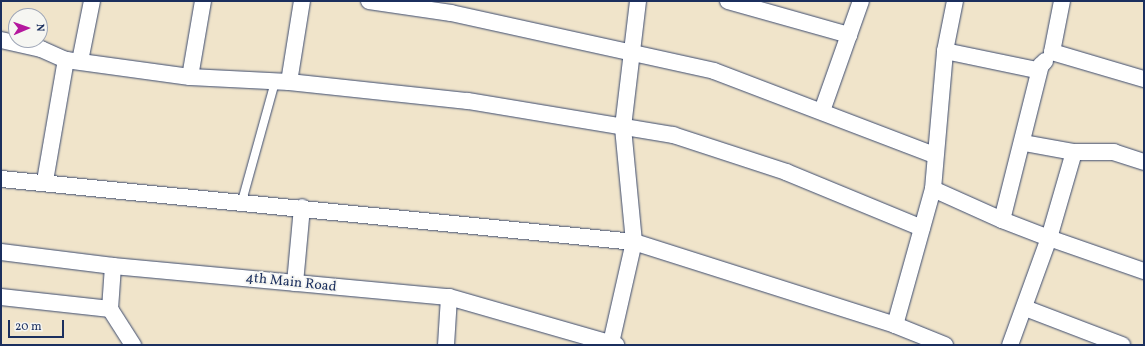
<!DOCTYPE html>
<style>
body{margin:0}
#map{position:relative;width:1145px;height:346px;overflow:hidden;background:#f0e4ca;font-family:Vollkorn,serif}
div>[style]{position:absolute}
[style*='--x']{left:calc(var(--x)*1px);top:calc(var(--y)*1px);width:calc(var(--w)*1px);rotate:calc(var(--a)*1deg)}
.roads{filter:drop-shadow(0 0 1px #3b4a6e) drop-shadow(0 0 1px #3b4a6e)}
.lane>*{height:8px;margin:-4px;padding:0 4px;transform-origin:4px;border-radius:4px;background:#fff}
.street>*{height:16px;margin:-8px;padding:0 8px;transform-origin:8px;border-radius:8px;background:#fff}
span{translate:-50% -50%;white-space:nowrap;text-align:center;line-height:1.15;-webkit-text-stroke:3.5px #f6f6f2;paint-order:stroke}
.street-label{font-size:14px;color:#1b2f5e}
.frame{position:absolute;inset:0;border:2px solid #1b2f5e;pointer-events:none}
.north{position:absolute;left:8px;top:8px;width:40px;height:40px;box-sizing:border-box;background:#f6f6f2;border:1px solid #9ea6b7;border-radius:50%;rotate:88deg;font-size:11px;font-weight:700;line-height:16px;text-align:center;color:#1b2f5e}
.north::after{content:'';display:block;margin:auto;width:14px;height:18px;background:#b5179e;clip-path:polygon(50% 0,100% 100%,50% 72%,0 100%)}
.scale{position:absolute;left:8px;top:320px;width:56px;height:18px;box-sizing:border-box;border:2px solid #1b2f5e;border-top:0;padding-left:5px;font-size:12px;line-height:14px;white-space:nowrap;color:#1b2f5e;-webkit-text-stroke:3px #f6f6f2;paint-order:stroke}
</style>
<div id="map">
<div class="roads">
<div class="lane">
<i style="--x:242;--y:201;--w:123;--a:-74.5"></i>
</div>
<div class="street">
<i style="--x:369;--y:1;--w:83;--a:8.3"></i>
<i style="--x:451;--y:13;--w:269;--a:12.4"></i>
<i style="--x:714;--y:71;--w:235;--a:20.9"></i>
<i style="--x:728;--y:1;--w:126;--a:15.7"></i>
<i style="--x:1062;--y:1;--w:52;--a:101.1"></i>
<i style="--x:1052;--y:52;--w:96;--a:16.4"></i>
<i style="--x:1;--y:40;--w:41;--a:12.7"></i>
<i style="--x:41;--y:49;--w:27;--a:24"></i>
<i style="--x:945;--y:51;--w:94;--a:11.7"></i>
<i style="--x:1037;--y:70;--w:12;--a:-48"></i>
<i style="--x:80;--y:61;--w:61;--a:-78.7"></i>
<i style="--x:190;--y:77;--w:77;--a:-80.3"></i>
<i style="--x:289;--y:82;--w:82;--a:-80.9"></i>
<i style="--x:822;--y:111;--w:117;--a:-70.5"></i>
<i style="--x:1024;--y:143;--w:51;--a:10.2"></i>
<i style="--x:1144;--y:162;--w:32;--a:-162"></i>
<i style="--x:1114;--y:152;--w:40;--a:180"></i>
<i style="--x:1074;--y:152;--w:90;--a:106.2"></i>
<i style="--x:1049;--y:238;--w:101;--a:19.2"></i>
<i style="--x:1;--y:179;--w:636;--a:5.68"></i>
<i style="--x:634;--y:242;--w:274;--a:17.6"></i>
<i style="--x:895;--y:325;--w:54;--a:21.8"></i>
<i style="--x:45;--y:181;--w:123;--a:-80.2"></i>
<i style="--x:66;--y:60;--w:125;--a:7.8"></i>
<i style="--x:190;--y:77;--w:99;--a:2.9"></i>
<i style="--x:289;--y:82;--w:180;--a:6.1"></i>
<i style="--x:468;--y:101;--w:208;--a:9.4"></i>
<i style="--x:673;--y:135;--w:119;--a:18.1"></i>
<i style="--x:786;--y:172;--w:147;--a:22.4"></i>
<i style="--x:933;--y:189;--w:76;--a:24.2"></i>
<i style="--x:1002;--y:220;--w:160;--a:-75.9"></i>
<i style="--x:1002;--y:220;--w:50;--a:21"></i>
<i style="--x:1049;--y:238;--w:114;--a:110"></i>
<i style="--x:1;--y:252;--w:113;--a:7.1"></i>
<i style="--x:295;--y:283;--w:76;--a:-84.7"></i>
<i style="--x:1;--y:297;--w:110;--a:6.3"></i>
<i style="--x:1025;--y:308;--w:104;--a:20.9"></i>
<i style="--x:110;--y:309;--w:43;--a:-86"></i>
<i style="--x:113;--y:266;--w:337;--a:5.3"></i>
<i style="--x:449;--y:297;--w:174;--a:16"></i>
<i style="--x:110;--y:309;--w:43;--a:57.4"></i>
<i style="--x:895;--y:325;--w:141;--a:-74.4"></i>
<i style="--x:933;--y:189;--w:139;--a:-85"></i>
<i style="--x:945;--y:51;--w:51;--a:-78.7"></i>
<i style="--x:611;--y:343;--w:104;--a:-77.2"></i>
<i style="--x:634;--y:242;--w:116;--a:-95.5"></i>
<i style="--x:623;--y:127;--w:127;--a:-83.2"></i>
<i style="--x:446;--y:345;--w:48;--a:-86.4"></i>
</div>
</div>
<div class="street-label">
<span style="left:291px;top:283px;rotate:6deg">4th Main Road</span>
</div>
<div class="frame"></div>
<div class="north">N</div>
<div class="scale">20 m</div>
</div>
